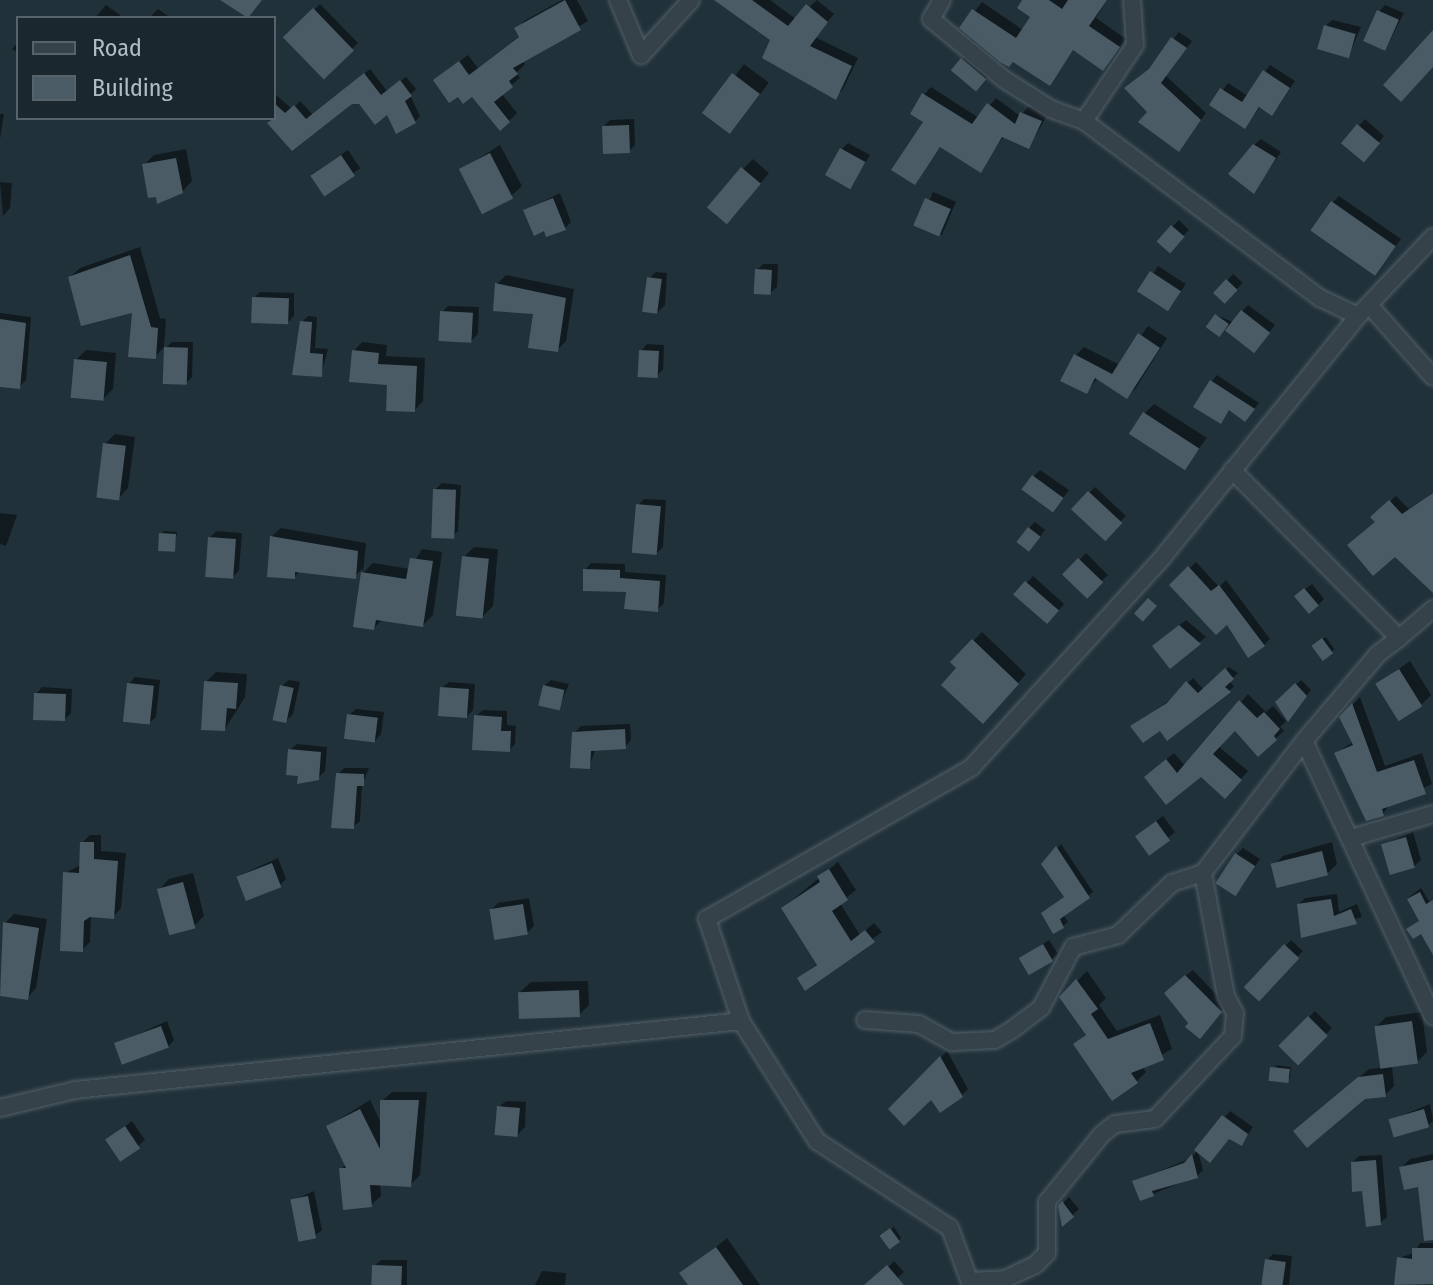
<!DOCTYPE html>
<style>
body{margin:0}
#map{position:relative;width:1433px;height:1285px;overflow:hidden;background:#21313a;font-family:"Fira Sans Condensed",sans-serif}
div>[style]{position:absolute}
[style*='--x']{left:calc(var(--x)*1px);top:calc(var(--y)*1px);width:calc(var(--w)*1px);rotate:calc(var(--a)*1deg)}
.shadow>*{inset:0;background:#0007;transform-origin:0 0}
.building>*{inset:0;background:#4a5b65;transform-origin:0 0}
.roads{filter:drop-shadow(0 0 2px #536068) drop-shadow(0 0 2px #536068)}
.minor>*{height:16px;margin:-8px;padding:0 8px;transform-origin:8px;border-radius:8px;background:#35424a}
span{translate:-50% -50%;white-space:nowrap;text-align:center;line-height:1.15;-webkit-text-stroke:7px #1b272f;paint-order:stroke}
.legend{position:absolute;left:16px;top:16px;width:260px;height:104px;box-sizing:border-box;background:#1b272f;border:2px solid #57636b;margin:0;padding:10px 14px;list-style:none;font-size:24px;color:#b0bdc6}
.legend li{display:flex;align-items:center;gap:16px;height:40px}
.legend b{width:40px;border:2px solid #57636b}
</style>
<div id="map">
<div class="shadow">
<i style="clip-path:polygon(562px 0,577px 0,588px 21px,522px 61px,525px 64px,516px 73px,520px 78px,501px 93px,517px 113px,509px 121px,444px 73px,468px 55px,478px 68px,520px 36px,516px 29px,524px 21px)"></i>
<i style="clip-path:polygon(726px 0,770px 0,796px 19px,817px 0,834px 14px,815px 37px,858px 58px,843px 89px,835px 97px)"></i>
<i style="clip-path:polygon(1025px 0,1107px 0,1096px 18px,1126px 39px,1103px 69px,1074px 49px,1049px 83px,962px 28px,982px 2px,1023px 30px,1033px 16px)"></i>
<i style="clip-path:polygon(320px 4px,358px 43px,323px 78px,314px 10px)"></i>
<i style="clip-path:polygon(106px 5px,124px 18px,95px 18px)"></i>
<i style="clip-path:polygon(1385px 5px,1404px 13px,1386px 48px,1379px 12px)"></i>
<i style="clip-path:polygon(158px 9px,171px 18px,149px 18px)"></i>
<i style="clip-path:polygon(1332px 20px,1361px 27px,1349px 55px,1326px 26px)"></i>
<i style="clip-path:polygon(1179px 32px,1192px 41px,1166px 76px,1206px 113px,1185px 143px,1150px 112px,1153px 67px)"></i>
<i style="clip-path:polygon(18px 42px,18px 53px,12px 49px)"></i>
<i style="clip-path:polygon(969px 53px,991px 72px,983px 82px,962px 59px)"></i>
<i style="left:744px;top:64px;width:31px;height:62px;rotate:37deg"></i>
<i style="clip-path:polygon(1270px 65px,1295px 81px,1278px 107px,1261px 106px,1245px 127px,1212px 105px,1228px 83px,1248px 96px)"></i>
<i style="clip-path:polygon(370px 69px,387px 91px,406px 77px,416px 89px,410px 95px,420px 116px,415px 122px,351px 102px,292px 148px,268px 118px,274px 118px,274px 93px,292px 109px,300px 101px,313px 115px)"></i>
<i style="clip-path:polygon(931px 87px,979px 118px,996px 98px,1020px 116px,1029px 106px,1048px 114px,1029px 147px,1004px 136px,980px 170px,941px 146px,914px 183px,926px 122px,924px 95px)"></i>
<i style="clip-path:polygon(0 114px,4px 114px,0 139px)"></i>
<i style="clip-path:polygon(634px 119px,635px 145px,629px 151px,604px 126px,610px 120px)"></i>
<i style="clip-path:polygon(1365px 119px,1384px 136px,1370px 153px,1343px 143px)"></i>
<i style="clip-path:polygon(1261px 139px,1281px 152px,1254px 191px,1254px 145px)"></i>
<i style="clip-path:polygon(848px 143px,870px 155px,850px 187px,842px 149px)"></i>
<i style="clip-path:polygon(500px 145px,522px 186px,511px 196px,462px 169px)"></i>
<i style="clip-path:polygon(186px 149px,192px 181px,182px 192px,144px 165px,154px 155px)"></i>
<i style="left:348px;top:150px;width:22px;height:44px;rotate:56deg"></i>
<i style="clip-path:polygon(753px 159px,769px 173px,737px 212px,743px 169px)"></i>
<i style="clip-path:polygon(0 182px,12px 183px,10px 208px,3px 216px)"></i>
<i style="left:933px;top:192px;width:25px;height:36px;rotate:23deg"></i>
<i style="clip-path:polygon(560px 193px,571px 222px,565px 228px,526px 210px)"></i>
<i style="clip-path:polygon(1339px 196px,1401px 239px,1380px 267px,1332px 203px)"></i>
<i style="left:1179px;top:220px;width:14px;height:29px;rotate:45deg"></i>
<i style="clip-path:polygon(140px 247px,160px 318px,166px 319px,164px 347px,155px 357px,134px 310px,70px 277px,80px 268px)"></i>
<i style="clip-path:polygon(763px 264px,778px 264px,777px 287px,770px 293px,757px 270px)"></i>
<i style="left:1158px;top:266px;width:33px;height:30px;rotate:33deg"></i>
<i style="clip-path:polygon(656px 272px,667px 273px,665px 305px,658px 312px,649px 278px)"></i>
<i style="left:1233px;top:274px;width:13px;height:25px;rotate:42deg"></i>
<i style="clip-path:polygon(506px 275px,574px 289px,566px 341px,557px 350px,536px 312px,497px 284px)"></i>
<i style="clip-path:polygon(260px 292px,294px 293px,294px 316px,287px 323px,254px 298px)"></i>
<i style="clip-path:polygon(1248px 305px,1275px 325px,1255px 350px,1216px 315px,1233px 322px)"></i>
<i style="clip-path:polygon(448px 306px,479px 307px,478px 334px,471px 341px,442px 312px)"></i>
<i style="clip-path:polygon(0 313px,31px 317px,26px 380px,19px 387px,0 385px)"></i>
<i style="clip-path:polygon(308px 316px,317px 317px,315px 348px,328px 349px,321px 375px,294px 373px,302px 322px)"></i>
<i style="clip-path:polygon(1148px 326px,1167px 338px,1136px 388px,1127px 397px,1098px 378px,1086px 392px,1075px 356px,1084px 347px,1120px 365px)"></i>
<i style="clip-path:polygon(172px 342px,193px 342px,192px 377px,186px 383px,166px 348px)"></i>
<i style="clip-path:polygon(362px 342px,387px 345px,386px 356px,425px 358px,423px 401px,415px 410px,354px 351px)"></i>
<i style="clip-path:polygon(647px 344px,664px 345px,663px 370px,656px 376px,641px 351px)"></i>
<i style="clip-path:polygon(86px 350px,116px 353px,113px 389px,103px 399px,76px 360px)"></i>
<i style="clip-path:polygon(1217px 375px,1259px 403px,1250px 414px,1231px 408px,1221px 421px,1212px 381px)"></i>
<i style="clip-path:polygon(1154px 404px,1207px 438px,1184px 468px,1144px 414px)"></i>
<i style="clip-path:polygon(115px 434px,135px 437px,128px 488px,118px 499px,105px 444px)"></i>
<i style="clip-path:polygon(1040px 470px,1069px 490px,1054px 510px,1033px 477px)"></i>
<i style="clip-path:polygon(442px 483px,461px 485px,458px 531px,452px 537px,435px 490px)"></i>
<i style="left:1095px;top:487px;width:42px;height:31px;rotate:43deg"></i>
<i style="clip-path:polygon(1433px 493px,1433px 573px,1395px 555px,1373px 517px,1396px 496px,1409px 509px)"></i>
<i style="clip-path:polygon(644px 499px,666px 500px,663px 547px,657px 553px,638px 505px)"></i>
<i style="clip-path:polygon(0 513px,17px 515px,6px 546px,0 544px)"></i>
<i style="clip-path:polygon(1035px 522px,1045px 530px,1035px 543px,1029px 528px)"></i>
<i style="clip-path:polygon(281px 528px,366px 543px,363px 573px,373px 563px,410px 569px,422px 549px,442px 552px,433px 615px,423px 625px,383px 619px,374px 628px,355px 626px,363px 568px,355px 576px,300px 571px,294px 577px,272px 536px)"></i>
<i style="clip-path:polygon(164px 531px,177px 532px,174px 550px,161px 534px)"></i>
<i style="clip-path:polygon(217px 531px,242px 533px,239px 570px,233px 577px,210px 537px)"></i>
<i style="clip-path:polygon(474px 547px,498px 549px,493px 606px,483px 616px,464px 557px)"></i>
<i style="left:1086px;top:553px;width:31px;height:31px;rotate:45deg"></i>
<i style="clip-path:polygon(1196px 562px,1219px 587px,1226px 580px,1270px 639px,1264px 645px,1172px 585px)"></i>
<i style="clip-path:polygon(591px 563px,625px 564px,625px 572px,666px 575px,664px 603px,657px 610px,585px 570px)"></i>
<i style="left:1033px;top:576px;width:42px;height:25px;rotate:42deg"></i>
<i style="clip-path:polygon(1312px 584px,1324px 599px,1318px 605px,1303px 591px)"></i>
<i style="clip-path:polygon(1186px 620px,1206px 637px,1170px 666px,1161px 640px)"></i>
<i style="clip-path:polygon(982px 632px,1026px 674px,992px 713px,953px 662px)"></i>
<i style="clip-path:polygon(1326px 637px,1334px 649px,1332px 652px,1316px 643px)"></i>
<i style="clip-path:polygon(1410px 661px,1431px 695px,1421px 705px,1378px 684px)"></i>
<i style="clip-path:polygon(1229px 667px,1238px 673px,1229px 681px,1234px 686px,1229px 691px,1161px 729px,1133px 726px,1173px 698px,1193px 678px,1204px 690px)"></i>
<i style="clip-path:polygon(216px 672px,247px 674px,245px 697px,225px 729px,206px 682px)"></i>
<i style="clip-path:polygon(135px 677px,160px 680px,156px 717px,149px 723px,129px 684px)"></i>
<i style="clip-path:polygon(289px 680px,300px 682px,293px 714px,287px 720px,282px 686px)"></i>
<i style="clip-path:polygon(551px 680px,569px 684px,559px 708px,544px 686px)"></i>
<i style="clip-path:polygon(1301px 680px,1311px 690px,1292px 714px,1278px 702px)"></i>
<i style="clip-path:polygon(449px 682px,475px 684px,473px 710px,467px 716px,442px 688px)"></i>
<i style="clip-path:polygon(42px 687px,72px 689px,71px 713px,64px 720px,36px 694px)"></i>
<i style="clip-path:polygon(1248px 694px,1266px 712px,1273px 706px,1286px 721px,1280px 727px,1284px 731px,1258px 754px,1236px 728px,1218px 746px,1248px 771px,1233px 788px,1201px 775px,1166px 802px,1154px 769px,1174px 753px,1185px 766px)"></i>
<i style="clip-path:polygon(1360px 697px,1385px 766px,1422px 753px,1432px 784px,1390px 804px,1383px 814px,1336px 753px,1353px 742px,1341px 717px)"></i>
<i style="clip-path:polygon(356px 709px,384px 712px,381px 734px,375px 741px,349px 715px)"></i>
<i style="clip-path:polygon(483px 710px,507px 711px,507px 725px,516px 726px,515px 744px,509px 750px,476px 716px)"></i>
<i style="clip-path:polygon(630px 724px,631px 740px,625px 747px,596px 748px,589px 767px,574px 733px,581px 726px)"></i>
<i style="clip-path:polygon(297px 744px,327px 747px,325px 771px,318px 778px,300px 774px,290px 750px)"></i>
<i style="clip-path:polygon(344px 768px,369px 768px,362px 785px,360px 821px,353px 827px,338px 774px)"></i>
<i style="clip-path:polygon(1163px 816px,1175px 832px,1150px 853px,1144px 830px)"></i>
<i style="clip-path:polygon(1413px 832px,1421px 860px,1414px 866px,1383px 845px)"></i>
<i style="clip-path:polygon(90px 835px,101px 835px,101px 851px,126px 853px,121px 908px,113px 917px,91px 915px,90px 942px,82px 950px,65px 873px,81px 865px,82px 843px)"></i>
<i style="clip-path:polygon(1332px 842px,1337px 864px,1327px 874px,1273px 866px,1283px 856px)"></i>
<i style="clip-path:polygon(1061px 844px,1093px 892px,1063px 914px,1068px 922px,1054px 932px,1066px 896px,1044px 864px)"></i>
<i style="clip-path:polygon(1243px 848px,1260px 859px,1236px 893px,1237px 854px)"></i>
<i style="clip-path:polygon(278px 858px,286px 879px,280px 885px,238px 876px)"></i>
<i style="clip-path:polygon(838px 862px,856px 890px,840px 903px,860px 935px,874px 923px,882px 932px,805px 988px,799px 978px,818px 963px,783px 908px)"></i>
<i style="clip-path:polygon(193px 873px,204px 916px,194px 926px,159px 890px,169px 879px)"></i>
<i style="clip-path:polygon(1421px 888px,1433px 908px,1433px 953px,1422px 931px,1409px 929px,1420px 920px,1408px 898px)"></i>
<i style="clip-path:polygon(1337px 894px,1339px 912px,1357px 904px,1362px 917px,1303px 935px,1299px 904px,1305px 898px)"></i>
<i style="clip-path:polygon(529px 898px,534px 926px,527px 933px,491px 910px,498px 903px)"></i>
<i style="clip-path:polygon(14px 914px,47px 919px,36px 988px,27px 998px,0 996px,5px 923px)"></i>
<i style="clip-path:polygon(1049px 940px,1058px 954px,1051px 960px,1022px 959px)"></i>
<i style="left:1291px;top:940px;width:16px;height:65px;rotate:43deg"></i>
<i style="clip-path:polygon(1193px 970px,1226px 1005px,1206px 1030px,1172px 986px)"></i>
<i style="clip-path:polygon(1087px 971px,1106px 998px,1099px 1005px,1117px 1031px,1160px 1015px,1172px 1049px,1142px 1066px,1146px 1072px,1137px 1081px,1076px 1045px,1087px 1034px,1062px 997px)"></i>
<i style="clip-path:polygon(588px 981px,589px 1005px,579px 1015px,520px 992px,531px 982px)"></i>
<i style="left:1315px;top:1011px;width:24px;height:48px;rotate:45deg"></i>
<i style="clip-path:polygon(1422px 1012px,1427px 1052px,1417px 1062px,1392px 1066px,1394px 1086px,1385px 1095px,1364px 1098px,1305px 1123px,1369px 1069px,1381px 1068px,1376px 1027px,1386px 1017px)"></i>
<i style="clip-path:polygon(167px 1021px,174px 1040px,168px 1047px,116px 1044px)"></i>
<i style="clip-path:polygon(947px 1051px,968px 1089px,962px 1095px,932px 1097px,891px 1109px)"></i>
<i style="clip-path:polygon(1275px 1065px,1291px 1067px,1290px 1078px,1288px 1080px)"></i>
<i style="clip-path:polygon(392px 1092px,427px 1092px,420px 1175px,410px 1185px,380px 1183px,381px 1196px,371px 1205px,341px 1169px,347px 1164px,328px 1126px,370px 1100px,382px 1125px,382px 1101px)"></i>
<i style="clip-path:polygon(506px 1101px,526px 1102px,525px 1127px,518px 1134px,499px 1107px)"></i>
<i style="clip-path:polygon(1430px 1104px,1433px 1121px,1428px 1125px,1390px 1120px)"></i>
<i style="clip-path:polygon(1230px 1111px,1253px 1127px,1242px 1143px,1229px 1137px,1198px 1151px,1203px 1170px,1197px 1176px,1153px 1194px,1134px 1182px,1191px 1158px)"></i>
<i style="clip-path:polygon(132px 1121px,145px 1140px,138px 1146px,107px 1140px)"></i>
<i style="clip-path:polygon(1433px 1154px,1433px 1214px,1420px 1184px,1401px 1168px,1410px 1159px)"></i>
<i style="clip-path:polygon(1382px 1155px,1387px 1217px,1380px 1223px,1353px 1162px,1359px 1156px)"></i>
<i style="clip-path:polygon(314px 1191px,322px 1230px,315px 1236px,292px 1201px)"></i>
<i style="clip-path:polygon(1069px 1197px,1079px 1209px,1064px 1223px,1064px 1202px)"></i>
<i style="clip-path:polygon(894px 1227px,901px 1238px,899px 1241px,884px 1233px)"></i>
<i style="clip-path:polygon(727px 1238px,760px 1285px,690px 1285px,682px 1274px)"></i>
<i style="clip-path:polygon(1420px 1243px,1433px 1243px,1433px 1282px,1396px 1285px,1399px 1258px,1414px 1253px)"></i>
<i style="clip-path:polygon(1273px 1254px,1292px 1256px,1289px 1285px,1264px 1285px,1267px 1260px)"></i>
<i style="clip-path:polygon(381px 1260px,407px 1260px,407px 1285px,374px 1285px,374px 1266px)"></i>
<i style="clip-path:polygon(894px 1261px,904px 1272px,890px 1285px,871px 1285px)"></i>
<i style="clip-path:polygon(542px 1271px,566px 1273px,565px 1285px,535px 1285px)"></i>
</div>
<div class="building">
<i style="clip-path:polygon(220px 0,262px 0,248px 18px)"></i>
<i style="clip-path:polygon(565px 0,581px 30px,513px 68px,518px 74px,509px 81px,513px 87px,494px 102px,510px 122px,500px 131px,472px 97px,463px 104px,458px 97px,449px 103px,433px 80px,459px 61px,469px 75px,519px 37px,514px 28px)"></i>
<i style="clip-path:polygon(714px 0,752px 0,788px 26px,806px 4px,828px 22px,810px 46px,852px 66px,836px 100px,762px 58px,770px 40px)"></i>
<i style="clip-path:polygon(1022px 0,1049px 0,1062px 9px,1068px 0,1107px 0,1089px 26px,1120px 47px,1103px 71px,1073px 50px,1050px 86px,1013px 62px,1009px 67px,1000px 62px,959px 28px,972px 9px,1016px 38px,1030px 17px,1017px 8px)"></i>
<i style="left:313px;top:8px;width:59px;height:42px;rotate:46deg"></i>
<i style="left:1377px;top:10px;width:24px;height:34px;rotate:24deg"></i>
<i style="left:1324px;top:25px;width:33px;height:25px;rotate:16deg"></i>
<i style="clip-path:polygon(1433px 30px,1433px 67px,1401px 102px,1383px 85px)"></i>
<i style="clip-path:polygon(1171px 37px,1187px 48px,1161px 83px,1201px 120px,1179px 152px,1138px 122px,1147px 112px,1124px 88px,1149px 69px)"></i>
<i style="left:961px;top:58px;width:33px;height:16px;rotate:40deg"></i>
<i style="clip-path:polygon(1263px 70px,1290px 88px,1272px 116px,1259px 107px,1245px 129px,1209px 105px,1220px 88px,1242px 102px)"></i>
<i style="clip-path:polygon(364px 73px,381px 95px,400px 80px,412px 96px,405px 101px,416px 123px,396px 134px,387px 115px,375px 125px,359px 104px,352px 104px,292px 151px,267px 123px,274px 118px,274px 103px,285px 113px,294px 105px,306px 119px)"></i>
<i style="left:732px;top:73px;width:35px;height:50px;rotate:37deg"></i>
<i style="clip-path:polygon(922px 93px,972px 124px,987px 103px,1015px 124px,1020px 112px,1042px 121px,1029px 149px,1002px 137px,981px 173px,940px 147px,915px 185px,891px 170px,923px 122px,910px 114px)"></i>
<i style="left:1357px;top:124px;width:30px;height:25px;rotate:40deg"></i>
<i style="left:629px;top:125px;width:28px;height:27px;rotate:88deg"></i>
<i style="clip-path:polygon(1253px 144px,1276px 158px,1254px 194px,1228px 174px)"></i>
<i style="left:840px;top:148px;width:29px;height:31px;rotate:29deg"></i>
<i style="left:490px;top:153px;width:51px;height:35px;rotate:63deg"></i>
<i style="left:341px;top:155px;width:25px;height:37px;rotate:56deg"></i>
<i style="clip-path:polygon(176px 158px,183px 193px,157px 204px,156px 197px,148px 198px,142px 164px)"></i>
<i style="left:741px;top:167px;width:26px;height:53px;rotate:40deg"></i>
<i style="clip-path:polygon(553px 198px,566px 230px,546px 237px,544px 231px,534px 236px,523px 210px)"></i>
<i style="left:925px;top:198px;width:28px;height:30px;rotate:23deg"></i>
<i style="left:1331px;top:201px;width:79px;height:36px;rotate:35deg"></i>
<i style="left:1171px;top:225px;width:18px;height:22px;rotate:41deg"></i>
<i style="clip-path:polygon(130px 255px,151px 327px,158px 328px,156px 359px,128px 357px,132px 313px,81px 326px,68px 277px)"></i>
<i style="left:755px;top:269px;width:17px;height:25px;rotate:3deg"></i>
<i style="left:1150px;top:271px;width:37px;height:24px;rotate:33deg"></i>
<i style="left:647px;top:277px;width:15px;height:35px;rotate:8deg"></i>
<i style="left:1226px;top:279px;width:16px;height:19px;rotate:43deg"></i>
<i style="clip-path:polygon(495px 283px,566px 298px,558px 352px,528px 348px,533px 314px,493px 311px)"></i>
<i style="left:252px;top:297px;width:37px;height:26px;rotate:2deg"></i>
<i style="left:1241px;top:310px;width:37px;height:26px;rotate:38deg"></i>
<i style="left:440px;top:311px;width:33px;height:30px;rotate:3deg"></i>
<i style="left:1215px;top:314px;width:17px;height:16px;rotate:36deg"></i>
<i style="clip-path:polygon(0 319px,26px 323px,20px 389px,0 387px)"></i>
<i style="clip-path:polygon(300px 321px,312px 322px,310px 353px,323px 354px,322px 377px,292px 375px)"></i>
<i style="clip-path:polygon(1138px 333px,1160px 348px,1127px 399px,1095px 378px,1087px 394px,1060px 381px,1074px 354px,1112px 374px)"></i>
<i style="left:164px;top:347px;width:24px;height:37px;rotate:2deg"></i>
<i style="clip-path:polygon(352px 350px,379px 353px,378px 364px,417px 366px,415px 412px,386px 411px,387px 385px,349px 382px)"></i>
<i style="left:639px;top:350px;width:20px;height:27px;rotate:3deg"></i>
<i style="left:74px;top:359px;width:33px;height:39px;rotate:5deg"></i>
<i style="clip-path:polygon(1210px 380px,1255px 409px,1245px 422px,1229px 410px,1221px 424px,1193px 407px)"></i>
<i style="left:1143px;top:412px;width:67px;height:26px;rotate:33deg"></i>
<i style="left:103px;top:443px;width:23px;height:55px;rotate:7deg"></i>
<i style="left:1032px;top:475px;width:39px;height:18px;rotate:36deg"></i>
<i style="left:433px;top:489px;width:23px;height:49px;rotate:2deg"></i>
<i style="left:1088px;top:491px;width:47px;height:25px;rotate:43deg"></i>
<i style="clip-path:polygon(1433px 493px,1433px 593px,1395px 557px,1373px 576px,1347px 545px,1375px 522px,1370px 517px,1389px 500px,1402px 514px)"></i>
<i style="left:636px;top:504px;width:25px;height:49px;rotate:5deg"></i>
<i style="left:1028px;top:527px;width:16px;height:19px;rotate:38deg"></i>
<i style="left:159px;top:533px;width:17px;height:18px;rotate:3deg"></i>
<i style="clip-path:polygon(270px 536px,358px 551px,356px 579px,295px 572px,295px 579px,267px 577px)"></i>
<i style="left:208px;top:537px;width:28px;height:40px;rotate:4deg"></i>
<i style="left:462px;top:556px;width:27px;height:60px;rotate:6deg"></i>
<i style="clip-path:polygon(410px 558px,433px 561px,423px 627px,376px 620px,374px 630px,353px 627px,361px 572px,406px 579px)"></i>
<i style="left:1078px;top:558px;width:35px;height:23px;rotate:44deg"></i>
<i style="clip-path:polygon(1188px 566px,1211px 591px,1219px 585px,1265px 646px,1248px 658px,1227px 625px,1216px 635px,1169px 585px)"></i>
<i style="clip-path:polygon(583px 569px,620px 570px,620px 578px,660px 581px,658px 612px,624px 609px,626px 592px,583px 591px)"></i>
<i style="left:1025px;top:581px;width:45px;height:18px;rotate:41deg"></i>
<i style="left:1304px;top:588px;width:23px;height:13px;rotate:50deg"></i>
<i style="left:1148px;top:598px;width:12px;height:21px;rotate:42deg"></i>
<i style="clip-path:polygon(1179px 625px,1201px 644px,1170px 669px,1152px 646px)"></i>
<i style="left:1322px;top:638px;width:19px;height:13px;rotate:54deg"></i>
<i style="clip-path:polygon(972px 639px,1019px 684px,983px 724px,941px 685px,956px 668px,950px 662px)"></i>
<i style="clip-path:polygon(1225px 668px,1234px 679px,1225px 687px,1231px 692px,1167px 741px,1160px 731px,1143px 743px,1130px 726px,1167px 703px,1186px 681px,1198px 693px)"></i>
<i style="left:1399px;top:669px;width:44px;height:28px;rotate:58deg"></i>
<i style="clip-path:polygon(204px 681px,238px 683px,236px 709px,227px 708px,225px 731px,201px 730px)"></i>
<i style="left:127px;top:683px;width:27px;height:39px;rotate:6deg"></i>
<i style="clip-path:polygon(1295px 683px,1307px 696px,1288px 722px,1275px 702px)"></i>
<i style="left:280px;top:685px;width:14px;height:36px;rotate:12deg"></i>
<i style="left:543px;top:685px;width:22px;height:21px;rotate:13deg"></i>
<i style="left:440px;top:687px;width:29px;height:29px;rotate:4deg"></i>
<i style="left:34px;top:693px;width:32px;height:27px;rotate:2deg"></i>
<i style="clip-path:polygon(1239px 700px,1257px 718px,1264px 712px,1280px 729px,1274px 736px,1277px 740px,1258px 757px,1235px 731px,1213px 754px,1242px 780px,1225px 799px,1201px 777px,1166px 805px,1144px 777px,1166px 759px,1177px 773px)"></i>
<i style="clip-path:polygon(1352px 703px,1377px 772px,1414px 760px,1426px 794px,1382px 809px,1384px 816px,1366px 821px,1334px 753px,1353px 745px,1339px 717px)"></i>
<i style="left:347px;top:714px;width:31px;height:25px;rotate:7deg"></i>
<i style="clip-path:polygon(474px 715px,502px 717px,501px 731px,511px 731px,510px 752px,472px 750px)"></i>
<i style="clip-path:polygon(625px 729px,626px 749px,591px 751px,590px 769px,570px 768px,572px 732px)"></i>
<i style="clip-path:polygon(288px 749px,321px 752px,319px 780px,297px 784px,298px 776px,286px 775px)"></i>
<i style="clip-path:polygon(336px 773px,364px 774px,364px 786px,357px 786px,354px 829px,331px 828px)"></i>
<i style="left:1156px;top:821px;width:24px;height:26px;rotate:54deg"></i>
<i style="left:1406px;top:837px;width:32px;height:26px;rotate:74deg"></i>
<i style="clip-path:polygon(80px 842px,94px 842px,94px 859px,118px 861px,114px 919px,90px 917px,84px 921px,83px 952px,60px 951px,63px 872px,79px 873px)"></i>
<i style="clip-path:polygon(1056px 846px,1090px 898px,1060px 919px,1064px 928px,1053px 934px,1041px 913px,1064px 897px,1041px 864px)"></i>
<i style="left:1322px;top:851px;width:25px;height:53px;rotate:76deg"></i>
<i style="left:1235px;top:853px;width:24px;height:36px;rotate:33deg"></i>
<i style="left:272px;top:863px;width:26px;height:38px;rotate:69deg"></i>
<i style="clip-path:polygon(829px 869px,848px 900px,832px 911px,851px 941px,865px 930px,875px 942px,805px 991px,797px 978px,817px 965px,781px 908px,820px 882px,817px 876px)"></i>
<i style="left:183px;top:882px;width:48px;height:27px;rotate:75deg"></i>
<i style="clip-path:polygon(1420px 892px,1426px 904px,1433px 900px,1433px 955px,1421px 934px,1413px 939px,1406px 929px,1419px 921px,1407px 899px)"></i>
<i style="clip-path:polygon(1331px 899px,1334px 916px,1351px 909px,1357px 924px,1301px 938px,1297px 904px)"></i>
<i style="left:523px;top:904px;width:31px;height:34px;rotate:81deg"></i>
<i style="clip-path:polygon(3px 922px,39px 928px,28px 1000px,0 996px)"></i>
<i style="left:1043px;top:944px;width:20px;height:28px;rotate:60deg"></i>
<i style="left:1284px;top:944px;width:21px;height:59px;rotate:43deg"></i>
<i style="clip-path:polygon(1185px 975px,1222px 1012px,1200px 1039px,1185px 1027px,1188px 1023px,1164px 993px)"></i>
<i style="clip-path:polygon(1076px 979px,1098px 1009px,1091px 1014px,1108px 1039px,1150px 1023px,1164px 1060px,1131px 1073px,1138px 1083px,1112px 1101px,1073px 1044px,1086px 1035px,1059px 997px)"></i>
<i style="left:579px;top:990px;width:27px;height:61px;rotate:88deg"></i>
<i style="left:1308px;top:1016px;width:28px;height:42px;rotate:45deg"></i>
<i style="left:1412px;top:1021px;width:43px;height:38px;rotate:82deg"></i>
<i style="left:161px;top:1026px;width:23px;height:50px;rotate:70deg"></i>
<i style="clip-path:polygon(940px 1056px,963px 1097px,940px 1113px,931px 1100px,904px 1126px,888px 1109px)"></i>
<i style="left:1270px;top:1067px;width:20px;height:14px;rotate:6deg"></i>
<i style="clip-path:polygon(1383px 1074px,1386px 1097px,1365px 1099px,1307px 1148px,1293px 1131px,1358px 1077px)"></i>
<i style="clip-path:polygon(380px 1100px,419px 1100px,411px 1187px,370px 1185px,372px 1207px,343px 1210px,339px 1168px,346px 1168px,326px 1126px,360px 1109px,380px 1149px)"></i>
<i style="left:497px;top:1106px;width:23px;height:29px;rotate:5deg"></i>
<i style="left:1424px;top:1109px;width:19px;height:37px;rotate:74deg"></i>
<i style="clip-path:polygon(1222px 1115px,1248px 1134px,1242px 1146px,1229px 1139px,1210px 1163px,1194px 1150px)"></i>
<i style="left:125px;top:1126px;width:27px;height:24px;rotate:56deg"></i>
<i style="clip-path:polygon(1192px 1154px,1198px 1178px,1152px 1191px,1154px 1196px,1140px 1201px,1132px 1181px,1184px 1163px)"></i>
<i style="clip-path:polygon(1376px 1160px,1381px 1225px,1366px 1227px,1362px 1191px,1352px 1192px,1351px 1162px)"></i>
<i style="clip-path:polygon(1433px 1160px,1433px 1240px,1424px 1241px,1418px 1187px,1404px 1190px,1399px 1167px)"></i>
<i style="left:308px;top:1196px;width:43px;height:18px;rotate:79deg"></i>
<i style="clip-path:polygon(1062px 1201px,1074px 1217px,1062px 1227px,1058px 1206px)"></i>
<i style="left:890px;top:1228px;width:17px;height:13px;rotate:54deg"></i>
<i style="clip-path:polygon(716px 1247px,743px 1285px,688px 1285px,679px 1273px)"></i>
<i style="clip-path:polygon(1412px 1248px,1433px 1248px,1433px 1284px,1394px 1285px,1397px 1257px,1412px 1259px)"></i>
<i style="left:1265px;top:1259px;width:21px;height:26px;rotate:8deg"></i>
<i style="left:372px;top:1265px;width:30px;height:20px;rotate:2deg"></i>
<i style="clip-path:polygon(887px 1265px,904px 1285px,864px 1285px)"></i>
</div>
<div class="roads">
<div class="minor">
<i style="--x:618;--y:0;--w:60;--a:67.3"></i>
<i style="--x:641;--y:55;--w:74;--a:-47.7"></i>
<i style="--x:942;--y:0;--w:22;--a:120"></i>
<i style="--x:931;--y:19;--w:96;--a:39.5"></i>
<i style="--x:1005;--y:80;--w:54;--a:32.2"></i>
<i style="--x:1051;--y:109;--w:35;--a:20"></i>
<i style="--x:1084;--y:121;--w:295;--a:36.9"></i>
<i style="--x:1320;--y:298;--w:42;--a:25.3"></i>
<i style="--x:1084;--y:121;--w:92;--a:-56.1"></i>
<i style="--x:1135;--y:45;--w:45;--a:-93.8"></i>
<i style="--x:1369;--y:305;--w:96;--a:48.4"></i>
<i style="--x:1232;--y:470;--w:237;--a:45.2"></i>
<i style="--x:1399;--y:638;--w:26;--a:143"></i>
<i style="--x:1378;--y:654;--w:114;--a:130.4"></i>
<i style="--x:1304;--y:741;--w:304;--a:64.9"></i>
<i style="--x:1399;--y:638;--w:45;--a:-40.5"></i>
<i style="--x:1351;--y:838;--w:85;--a:-16.3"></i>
<i style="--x:865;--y:1020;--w:54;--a:4.2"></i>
<i style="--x:919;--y:1024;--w:38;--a:29"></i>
<i style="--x:952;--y:1042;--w:43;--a:-2.7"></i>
<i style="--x:995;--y:1040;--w:21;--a:-31"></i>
<i style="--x:1013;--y:1029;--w:35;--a:-37"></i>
<i style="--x:1041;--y:1008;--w:69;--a:-62.3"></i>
<i style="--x:1073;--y:947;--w:47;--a:-14.9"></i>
<i style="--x:1118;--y:935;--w:75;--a:-43.9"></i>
<i style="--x:1172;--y:883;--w:33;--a:-18"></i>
<i style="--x:1203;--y:873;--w:166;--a:-52.6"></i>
<i style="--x:741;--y:1021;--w:108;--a:-108.4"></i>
<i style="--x:707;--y:919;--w:304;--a:-29.8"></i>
<i style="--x:971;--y:768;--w:284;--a:-47.7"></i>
<i style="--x:1162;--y:558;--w:311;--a:-51"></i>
<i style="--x:1358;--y:316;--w:109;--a:-46.5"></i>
<i style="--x:0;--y:1108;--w:77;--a:-13.5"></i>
<i style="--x:75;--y:1090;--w:670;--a:-5.91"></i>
<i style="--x:741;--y:1021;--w:142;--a:57.7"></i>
<i style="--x:817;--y:1141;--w:159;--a:33.2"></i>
<i style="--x:950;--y:1228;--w:61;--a:69.8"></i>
<i style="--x:970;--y:1281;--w:35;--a:-3"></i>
<i style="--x:1005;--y:1279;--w:33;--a:-25"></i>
<i style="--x:1035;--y:1265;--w:17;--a:-45"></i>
<i style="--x:1047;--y:1253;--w:51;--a:-90"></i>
<i style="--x:1047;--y:1202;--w:87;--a:-51"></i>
<i style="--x:1102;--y:1134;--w:16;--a:-38"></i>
<i style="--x:1115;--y:1124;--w:40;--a:-7.1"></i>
<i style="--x:1155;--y:1119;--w:114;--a:-46.8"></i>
<i style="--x:1233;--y:1036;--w:23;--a:-85"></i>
<i style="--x:1235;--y:1013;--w:19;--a:-118"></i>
<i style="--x:1226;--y:996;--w:125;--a:-100.6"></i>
</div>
</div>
<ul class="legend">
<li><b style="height:10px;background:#35424a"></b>Road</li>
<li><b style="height:22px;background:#4a5b65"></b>Building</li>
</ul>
</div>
